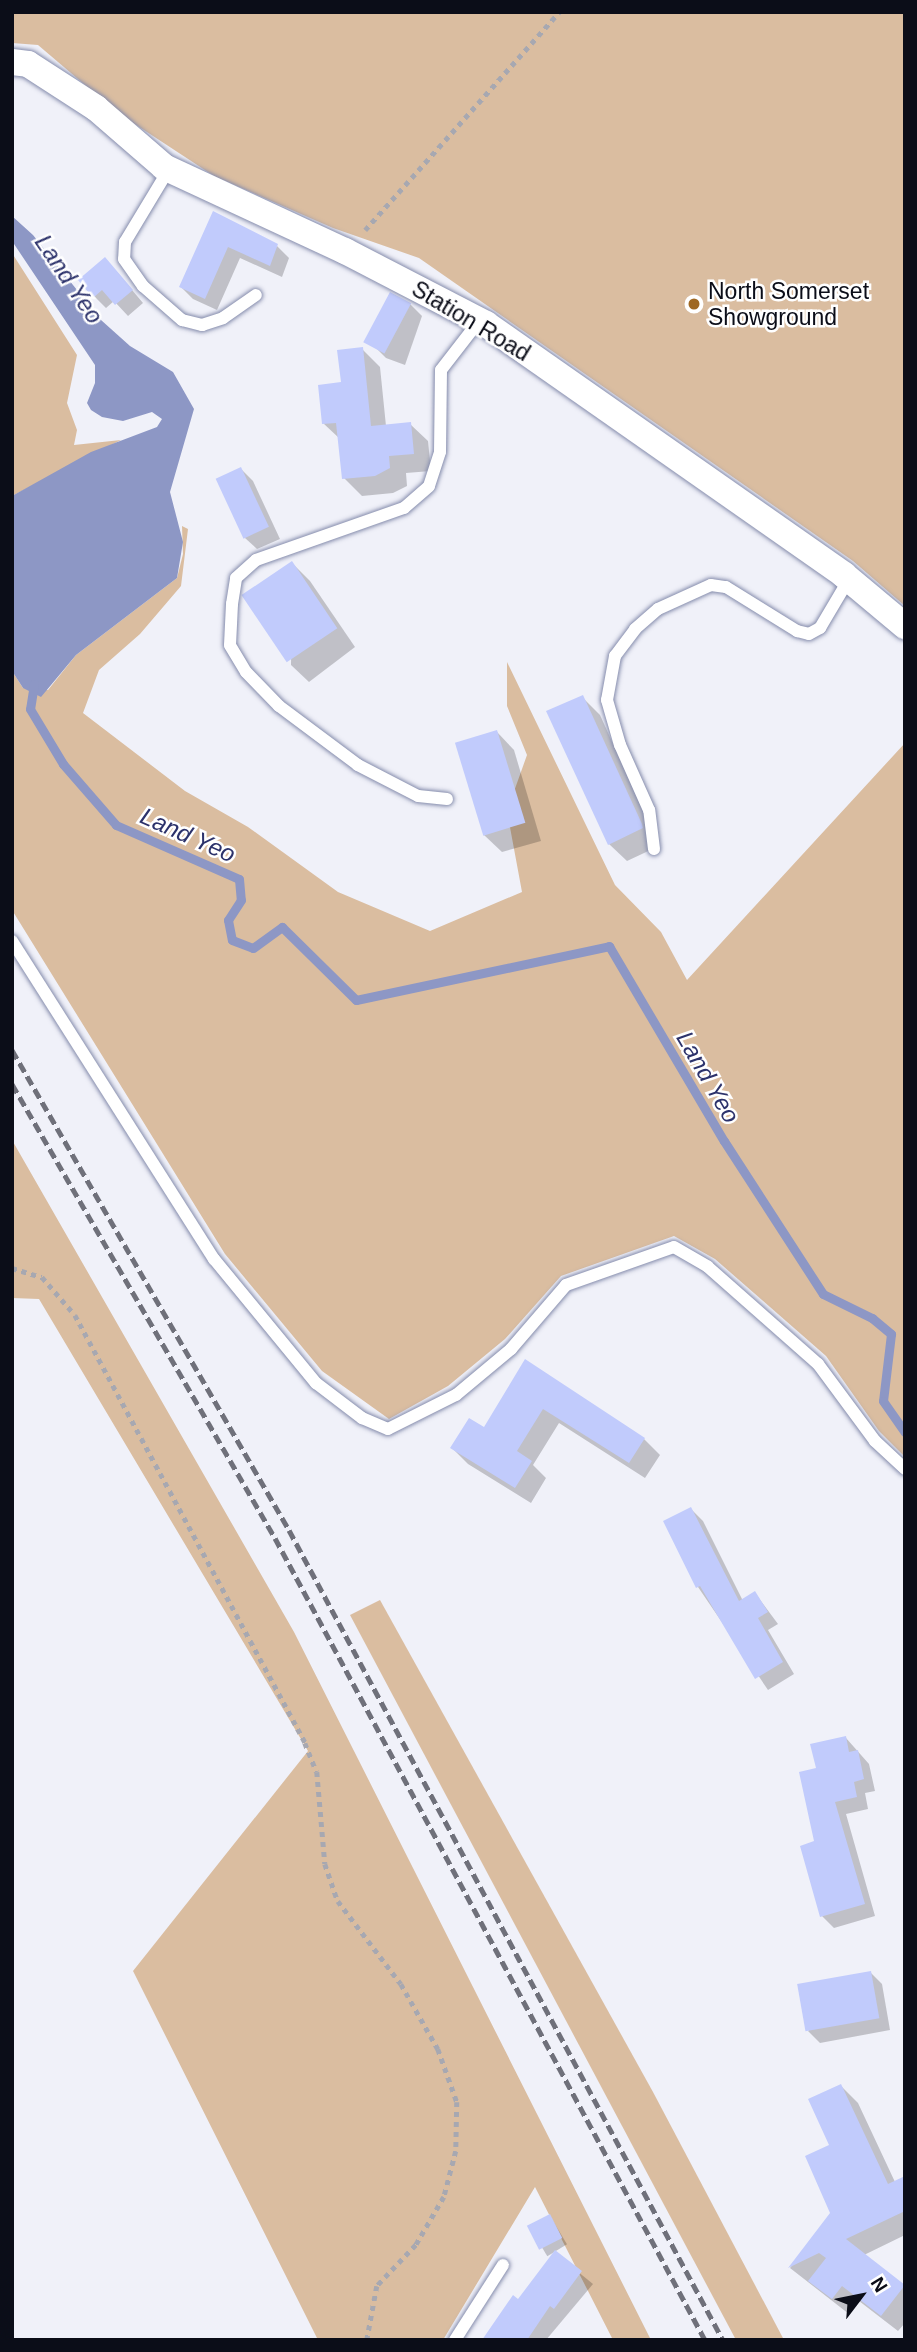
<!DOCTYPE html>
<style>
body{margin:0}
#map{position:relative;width:917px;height:2352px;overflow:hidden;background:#f0f1f9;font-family:Arial,sans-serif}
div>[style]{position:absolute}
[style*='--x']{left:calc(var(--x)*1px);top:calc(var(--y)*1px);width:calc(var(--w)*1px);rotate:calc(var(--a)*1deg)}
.green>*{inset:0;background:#dabda0}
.water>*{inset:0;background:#8d97c5}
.shadow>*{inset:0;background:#0003;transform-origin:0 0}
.stream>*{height:9px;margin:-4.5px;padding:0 4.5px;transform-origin:4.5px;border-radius:4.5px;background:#8d97c5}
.building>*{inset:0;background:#c1cbfc;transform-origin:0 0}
.path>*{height:4.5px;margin-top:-2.25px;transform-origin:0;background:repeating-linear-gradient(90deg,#a7a8b1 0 5px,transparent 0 10px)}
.roads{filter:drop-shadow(0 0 2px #858cac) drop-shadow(0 0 2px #858cac)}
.lane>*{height:12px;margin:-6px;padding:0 6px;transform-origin:6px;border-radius:6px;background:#fff}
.street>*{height:26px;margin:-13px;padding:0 13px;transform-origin:13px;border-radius:13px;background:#fff}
.rail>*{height:5px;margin-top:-2.5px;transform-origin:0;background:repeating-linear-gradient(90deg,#6f707a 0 10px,transparent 0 15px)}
.dots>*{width:19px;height:19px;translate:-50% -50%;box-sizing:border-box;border:4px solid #fff;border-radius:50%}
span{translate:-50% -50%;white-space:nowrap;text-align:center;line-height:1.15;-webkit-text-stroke:5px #fff;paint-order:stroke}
.poi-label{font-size:23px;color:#0b0d18}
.left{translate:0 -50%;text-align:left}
.street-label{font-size:23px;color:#0b0d18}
.water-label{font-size:24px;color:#2c326b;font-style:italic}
.frame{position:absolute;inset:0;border:14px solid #0b0d18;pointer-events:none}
.north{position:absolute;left:826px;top:2261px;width:70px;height:70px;-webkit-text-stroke:5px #fff;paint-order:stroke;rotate:58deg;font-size:19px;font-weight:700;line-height:28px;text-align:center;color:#0b0d18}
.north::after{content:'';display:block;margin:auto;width:24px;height:32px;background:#0b0d18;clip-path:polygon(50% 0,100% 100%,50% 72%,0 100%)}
</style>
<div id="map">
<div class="green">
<i style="clip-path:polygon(12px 12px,905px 12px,905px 606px,853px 561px,419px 258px,333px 228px,214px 176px,118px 113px,38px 45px,12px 43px)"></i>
<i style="clip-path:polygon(12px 253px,77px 355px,67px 403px,77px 430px,74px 445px,121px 440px,12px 496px)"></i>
<i style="clip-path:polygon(182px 526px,188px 529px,181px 586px,140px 634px,99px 670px,83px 713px,185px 791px,248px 827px,338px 892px,430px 931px,522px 892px,507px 811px,527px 755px,507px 706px,507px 662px,615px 885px,661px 932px,687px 980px,905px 743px,905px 1457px,879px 1431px,826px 1356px,715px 1259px,674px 1236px,561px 1276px,505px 1339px,448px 1386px,389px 1419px,322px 1371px,225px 1254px,12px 910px,12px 671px,23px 688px,48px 690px,76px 655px,177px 578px,183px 554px)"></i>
<i style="clip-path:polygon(12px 1140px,294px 1632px,651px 2340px,613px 2340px,535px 2187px,443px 2340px,318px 2340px,133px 1971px,308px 1751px,39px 1299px,12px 1298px)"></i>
<i style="clip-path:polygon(380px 1600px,653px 2092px,784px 2340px,736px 2340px,350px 1615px)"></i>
</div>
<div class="water">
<i style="clip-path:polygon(12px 216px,33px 235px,101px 320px,130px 346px,173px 372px,194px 409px,170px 492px,183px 542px,177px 578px,76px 655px,41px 697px,23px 688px,12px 671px,12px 496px,91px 452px,157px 427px,162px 419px,152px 412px,123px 421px,102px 417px,91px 410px,87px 403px,95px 383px,95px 365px,12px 241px)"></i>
</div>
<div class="shadow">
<i style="clip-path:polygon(214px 214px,277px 246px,289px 258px,282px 277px,240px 258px,217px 310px,193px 299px,181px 287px)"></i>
<i style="clip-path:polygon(116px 271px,143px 303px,128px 316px,114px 301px,106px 308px,94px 296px)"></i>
<i style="clip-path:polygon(410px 304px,422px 316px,405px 365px,386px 358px,374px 346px)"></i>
<i style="clip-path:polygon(362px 349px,380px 367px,386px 426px,410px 424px,428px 441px,431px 471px,406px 473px,407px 486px,393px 493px,362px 496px,344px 478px,340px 439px,323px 423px)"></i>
<i style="clip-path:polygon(241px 469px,253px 481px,280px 539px,257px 549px,245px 538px)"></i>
<i style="clip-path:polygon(292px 563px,310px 581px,355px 647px,309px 682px,291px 665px)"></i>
<i style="clip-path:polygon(582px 697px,600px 715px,659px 846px,627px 861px,609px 844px)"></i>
<i style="clip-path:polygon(497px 732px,514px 750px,541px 841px,502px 852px,484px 835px)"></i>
<i style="clip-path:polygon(526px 1362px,644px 1439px,660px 1455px,645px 1478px,559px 1423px,533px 1465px,546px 1478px,531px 1503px,468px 1464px,452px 1448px,484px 1429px)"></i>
<i style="clip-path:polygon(691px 1509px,703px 1521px,743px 1601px,755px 1593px,778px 1624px,768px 1630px,794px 1674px,768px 1690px,698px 1587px)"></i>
<i style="clip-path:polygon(846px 1738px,869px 1764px,875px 1791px,865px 1793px,868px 1809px,846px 1814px,875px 1916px,834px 1928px,822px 1916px,816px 1843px,818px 1770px)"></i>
<i style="clip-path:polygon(870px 1972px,882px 1984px,890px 2030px,820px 2043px,808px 2031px)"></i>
<i style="clip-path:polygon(841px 2086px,858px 2103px,895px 2182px,905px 2186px,905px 2235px,864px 2255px,905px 2287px,905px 2323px,898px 2331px,859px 2301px,849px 2314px,790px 2268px,832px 2214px,832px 2146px)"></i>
<i style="left:550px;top:2216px;width:33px;height:23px;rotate:59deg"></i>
<i style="clip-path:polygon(555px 2253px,593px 2284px,546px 2340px,491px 2340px)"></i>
</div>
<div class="stream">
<i style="--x:34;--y:684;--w:25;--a:99"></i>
<i style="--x:30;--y:709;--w:64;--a:59"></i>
<i style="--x:63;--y:764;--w:81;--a:49"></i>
<i style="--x:116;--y:825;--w:134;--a:23.7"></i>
<i style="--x:239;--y:879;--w:21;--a:85"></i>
<i style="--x:241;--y:900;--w:24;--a:123"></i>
<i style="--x:228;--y:920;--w:20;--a:79"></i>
<i style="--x:232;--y:940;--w:22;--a:21"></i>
<i style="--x:253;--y:948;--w:36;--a:-36"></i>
<i style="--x:282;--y:927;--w:104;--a:44.6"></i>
<i style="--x:356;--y:1000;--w:259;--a:-12"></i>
<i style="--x:609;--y:946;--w:226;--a:59.5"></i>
<i style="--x:724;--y:1141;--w:182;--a:57.1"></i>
<i style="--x:823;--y:1294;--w:55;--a:26.1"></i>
<i style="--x:872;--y:1318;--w:25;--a:40"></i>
<i style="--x:891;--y:1334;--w:67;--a:96.8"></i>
<i style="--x:883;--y:1401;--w:38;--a:55"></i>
</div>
<div class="building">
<i style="clip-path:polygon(213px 211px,278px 244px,270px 266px,228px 247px,205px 299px,179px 287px)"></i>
<i style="clip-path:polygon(105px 257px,133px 290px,115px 305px,102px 290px,93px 298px,78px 280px)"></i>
<i style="left:390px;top:292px;width:24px;height:57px;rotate:28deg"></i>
<i style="clip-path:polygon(363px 347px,371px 426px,411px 422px,414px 454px,389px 456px,390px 468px,375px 476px,342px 479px,336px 423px,322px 424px,318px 385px,341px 382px,337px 350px)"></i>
<i style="left:241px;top:467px;width:66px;height:28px;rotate:65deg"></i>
<i style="left:292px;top:561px;width:81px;height:61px;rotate:56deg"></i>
<i style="clip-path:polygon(583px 695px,642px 824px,643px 828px,608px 845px,546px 711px)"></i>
<i style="left:497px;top:730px;width:97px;height:44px;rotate:73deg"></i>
<i style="clip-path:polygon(525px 1359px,645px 1438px,629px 1463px,543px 1409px,517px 1451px,532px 1461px,515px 1488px,450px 1448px,469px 1418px,484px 1427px)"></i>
<i style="clip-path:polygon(691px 1507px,739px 1601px,755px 1591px,768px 1612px,758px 1618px,783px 1662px,755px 1679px,700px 1586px,696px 1588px,663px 1521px)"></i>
<i style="clip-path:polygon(846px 1736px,849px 1752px,858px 1750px,864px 1779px,854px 1782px,857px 1797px,835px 1802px,865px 1904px,820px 1917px,800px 1846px,814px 1841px,799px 1772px,816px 1768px,810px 1744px)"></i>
<i style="left:871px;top:1971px;width:48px;height:75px;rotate:80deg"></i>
<i style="clip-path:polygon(841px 2084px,888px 2184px,905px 2176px,905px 2211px,846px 2239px,905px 2285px,881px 2316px,842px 2286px,832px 2299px,808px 2281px,826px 2258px,819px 2253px,788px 2268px,830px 2213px,805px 2156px,829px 2145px,808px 2099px)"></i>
<i style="left:550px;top:2214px;width:27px;height:26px;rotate:63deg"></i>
<i style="clip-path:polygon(555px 2250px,582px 2271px,554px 2309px,550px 2306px,527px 2340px,482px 2340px,513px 2295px,518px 2299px)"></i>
</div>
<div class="path">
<i style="--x:365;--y:230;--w:292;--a:-48.3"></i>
<i style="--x:12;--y:1268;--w:31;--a:17"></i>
<i style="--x:42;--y:1277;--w:50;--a:49"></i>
<i style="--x:75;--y:1315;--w:486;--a:61.7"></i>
<i style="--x:305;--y:1743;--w:31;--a:68"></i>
<i style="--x:317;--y:1772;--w:92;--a:85"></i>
<i style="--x:325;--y:1864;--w:39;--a:71"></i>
<i style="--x:338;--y:1901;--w:104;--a:52.8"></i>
<i style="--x:401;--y:1984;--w:75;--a:60.4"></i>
<i style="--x:438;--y:2049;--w:56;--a:70.3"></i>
<i style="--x:457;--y:2102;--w:49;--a:91.2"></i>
<i style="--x:456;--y:2151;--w:48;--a:104.6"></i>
<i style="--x:444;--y:2197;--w:56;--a:120.3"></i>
<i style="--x:416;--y:2245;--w:57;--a:133.6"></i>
<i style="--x:377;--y:2286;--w:55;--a:100.5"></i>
</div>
<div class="roads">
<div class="lane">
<i style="--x:169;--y:169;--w:85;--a:121.1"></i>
<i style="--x:125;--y:242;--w:17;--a:93"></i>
<i style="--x:124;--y:259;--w:33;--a:55"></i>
<i style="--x:143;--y:286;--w:52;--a:41.1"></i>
<i style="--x:182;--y:320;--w:21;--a:14"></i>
<i style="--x:202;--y:325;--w:22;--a:-18"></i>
<i style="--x:223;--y:318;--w:40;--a:-34.9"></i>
<i style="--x:447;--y:799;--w:29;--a:-174"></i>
<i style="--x:418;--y:796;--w:68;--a:-152.7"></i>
<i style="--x:358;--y:765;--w:99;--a:-143.2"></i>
<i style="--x:279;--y:706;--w:47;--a:-134.1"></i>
<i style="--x:246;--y:672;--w:31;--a:-121"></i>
<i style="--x:230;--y:645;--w:41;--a:-87.2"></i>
<i style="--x:232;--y:604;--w:26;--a:-81"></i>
<i style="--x:236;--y:578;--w:27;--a:-42"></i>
<i style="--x:256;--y:560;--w:157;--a:-19.4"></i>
<i style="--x:404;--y:508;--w:33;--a:-41"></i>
<i style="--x:429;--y:486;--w:36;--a:-72"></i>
<i style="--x:440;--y:452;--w:82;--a:-89.3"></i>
<i style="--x:441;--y:370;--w:62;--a:-52.2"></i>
<i style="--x:654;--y:849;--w:39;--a:-97"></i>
<i style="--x:649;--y:810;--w:71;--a:-114"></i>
<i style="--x:620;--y:745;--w:47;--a:-106.1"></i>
<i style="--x:607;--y:700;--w:45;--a:-79.7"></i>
<i style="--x:615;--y:656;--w:34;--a:-53"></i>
<i style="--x:635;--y:629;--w:30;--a:-41"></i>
<i style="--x:658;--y:609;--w:58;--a:-24.4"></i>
<i style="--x:711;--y:585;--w:15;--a:8"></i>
<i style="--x:726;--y:587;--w:84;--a:31.8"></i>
<i style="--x:797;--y:631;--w:12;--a:14"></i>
<i style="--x:809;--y:634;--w:13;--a:-29"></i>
<i style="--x:820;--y:628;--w:57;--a:-59.4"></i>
<i style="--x:12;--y:941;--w:377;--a:57.6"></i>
<i style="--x:214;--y:1259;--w:161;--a:50.6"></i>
<i style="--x:316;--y:1383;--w:58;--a:37.3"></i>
<i style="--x:362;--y:1418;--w:28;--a:23"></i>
<i style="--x:388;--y:1429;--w:76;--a:-26.6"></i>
<i style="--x:456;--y:1395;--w:72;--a:-39.9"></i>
<i style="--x:511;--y:1349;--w:84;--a:-49.3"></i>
<i style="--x:566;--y:1285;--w:114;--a:-19.4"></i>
<i style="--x:674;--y:1247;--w:39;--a:30"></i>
<i style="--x:708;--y:1267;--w:147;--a:41.4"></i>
<i style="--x:818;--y:1364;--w:96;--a:53.5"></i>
<i style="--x:875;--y:1441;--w:41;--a:43"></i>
<i style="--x:455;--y:2340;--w:89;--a:-57.4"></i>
</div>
<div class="street">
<i style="--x:12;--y:62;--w:16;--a:7"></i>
<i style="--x:28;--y:64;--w:81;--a:32.9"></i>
<i style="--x:96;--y:108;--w:90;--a:40.9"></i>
<i style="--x:164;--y:167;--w:200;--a:24.9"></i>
<i style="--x:345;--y:251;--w:159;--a:27.4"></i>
<i style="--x:486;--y:324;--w:437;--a:35"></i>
<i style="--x:844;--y:575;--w:80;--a:39.9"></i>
</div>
</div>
<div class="rail">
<i style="--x:12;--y:1050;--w:554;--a:60.01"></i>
<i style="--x:289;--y:1530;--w:919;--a:61.82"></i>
<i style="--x:12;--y:1084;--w:525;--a:59.92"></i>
<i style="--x:275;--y:1538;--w:910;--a:61.8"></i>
</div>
<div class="dots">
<i style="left:694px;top:304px;background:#9f6823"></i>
</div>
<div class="poi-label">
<span class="left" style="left:708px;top:304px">North Somerset<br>Showground</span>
</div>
<div class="street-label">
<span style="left:471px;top:321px;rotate:31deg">Station Road</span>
</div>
<div class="water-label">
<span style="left:69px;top:279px;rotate:56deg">Land Yeo</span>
<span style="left:188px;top:835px;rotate:24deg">Land Yeo</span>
<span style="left:708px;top:1077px;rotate:60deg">Land Yeo</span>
</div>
<div class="frame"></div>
<div class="north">N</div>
</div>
